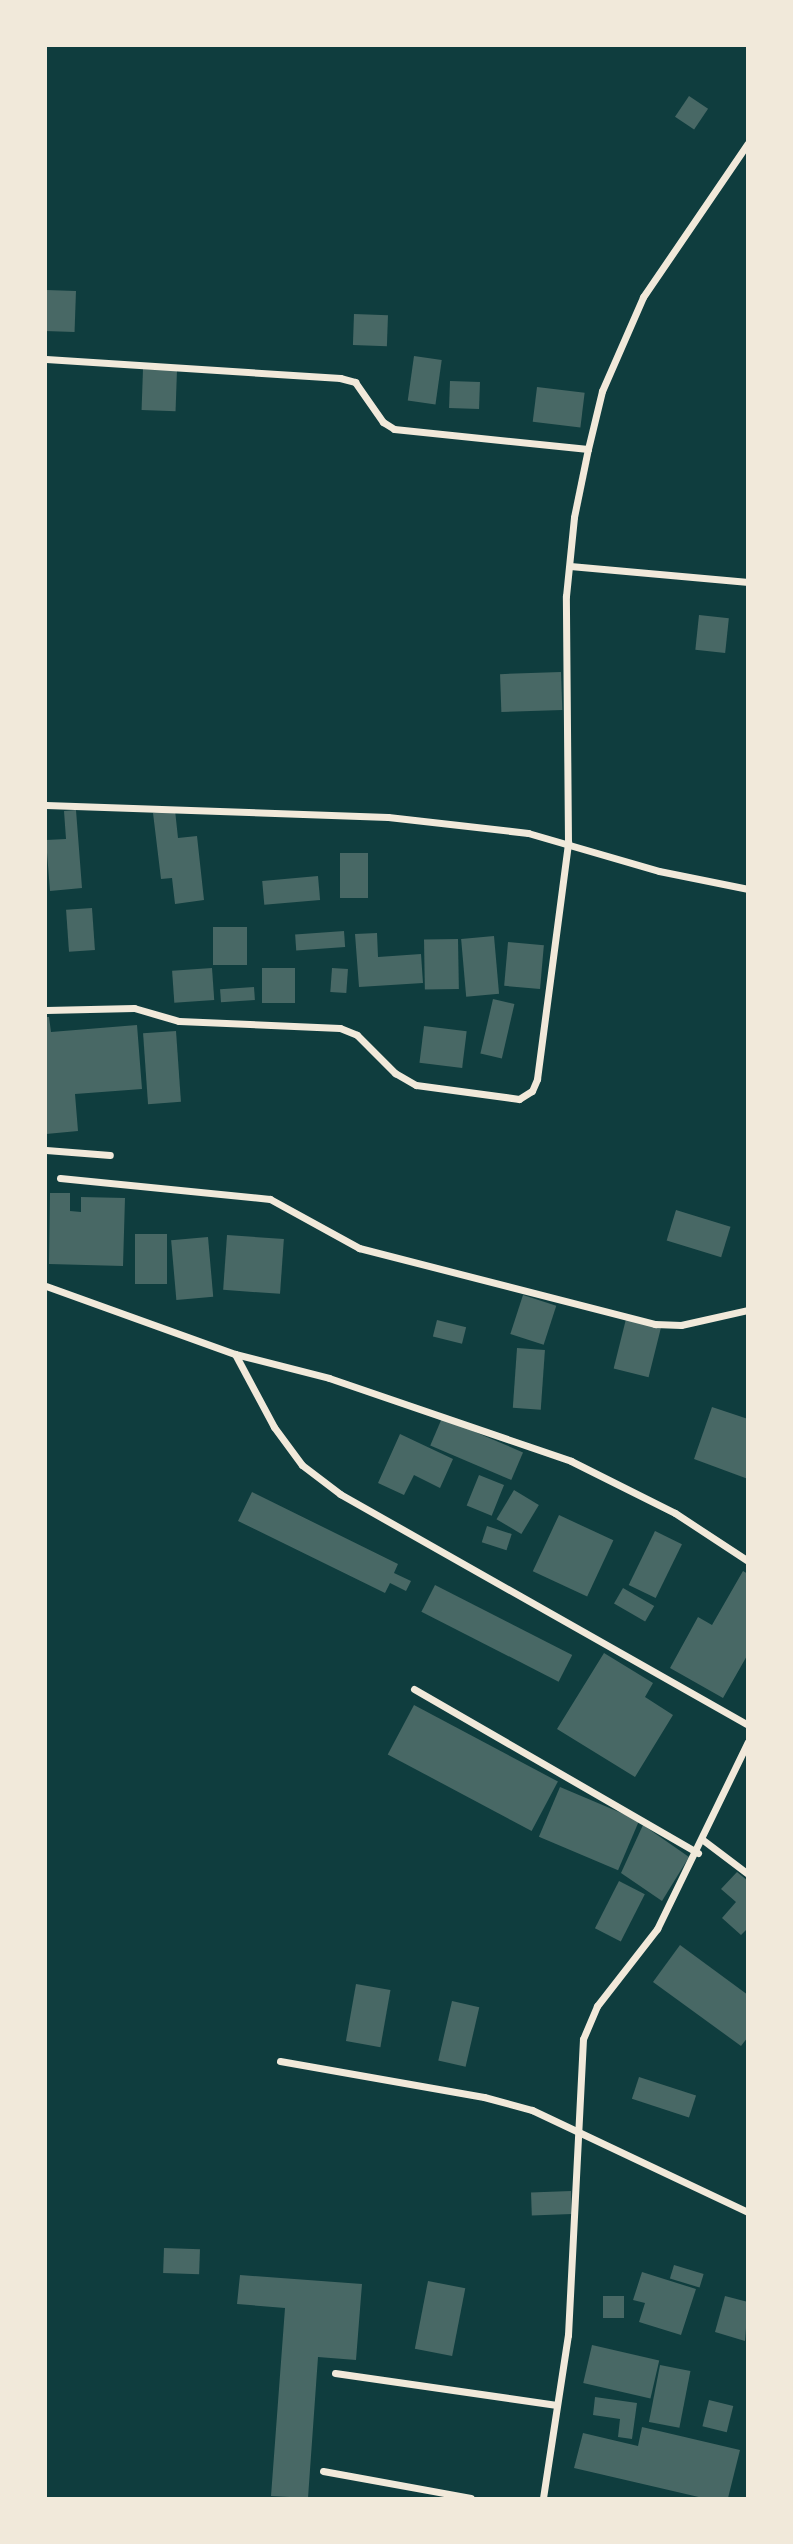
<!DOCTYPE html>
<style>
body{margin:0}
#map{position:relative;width:793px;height:2544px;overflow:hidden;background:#0f3d3e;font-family:Mulish,sans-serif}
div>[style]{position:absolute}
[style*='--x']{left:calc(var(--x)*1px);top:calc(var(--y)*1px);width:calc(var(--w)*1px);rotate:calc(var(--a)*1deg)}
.building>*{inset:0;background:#486865;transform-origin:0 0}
.minor>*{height:7px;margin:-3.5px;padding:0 3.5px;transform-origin:3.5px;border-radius:3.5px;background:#f1e9da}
span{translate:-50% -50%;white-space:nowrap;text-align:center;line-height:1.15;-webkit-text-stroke:7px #f1e9da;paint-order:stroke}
.frame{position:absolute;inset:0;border:47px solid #f1e9da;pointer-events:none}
</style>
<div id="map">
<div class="building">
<i style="left:689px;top:96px;width:23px;height:25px;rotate:34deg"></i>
<i style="left:46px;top:290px;width:30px;height:41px;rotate:2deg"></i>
<i style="left:354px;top:314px;width:34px;height:31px;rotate:2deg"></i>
<i style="left:414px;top:356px;width:28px;height:45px;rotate:8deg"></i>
<i style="left:143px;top:369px;width:34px;height:41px;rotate:2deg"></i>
<i style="left:450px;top:381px;width:30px;height:27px;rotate:2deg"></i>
<i style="left:537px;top:387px;width:48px;height:35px;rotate:7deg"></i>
<i style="left:699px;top:615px;width:30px;height:35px;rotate:6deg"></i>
<i style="left:561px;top:672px;width:38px;height:61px;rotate:88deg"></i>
<i style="clip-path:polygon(76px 810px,82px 888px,50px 891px,46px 840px,66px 839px,64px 811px)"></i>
<i style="clip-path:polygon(175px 810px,178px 838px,197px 836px,204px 900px,175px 904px,172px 878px,161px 879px,153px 813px)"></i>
<i style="left:340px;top:853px;width:28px;height:45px"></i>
<i style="left:318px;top:876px;width:24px;height:56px;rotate:85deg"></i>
<i style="left:92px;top:908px;width:42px;height:26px;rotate:86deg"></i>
<i style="left:213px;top:927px;width:34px;height:38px"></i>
<i style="left:344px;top:931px;width:16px;height:49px;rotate:86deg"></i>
<i style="clip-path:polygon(377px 933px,378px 957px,421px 954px,423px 983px,359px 987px,355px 934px)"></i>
<i style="left:494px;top:936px;width:58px;height:33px;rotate:85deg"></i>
<i style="left:458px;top:939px;width:50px;height:34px;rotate:89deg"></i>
<i style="left:508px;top:942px;width:36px;height:44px;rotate:5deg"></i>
<i style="left:212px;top:968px;width:32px;height:40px;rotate:86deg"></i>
<i style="left:262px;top:968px;width:33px;height:35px"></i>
<i style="left:332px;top:968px;width:16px;height:24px;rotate:4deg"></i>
<i style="left:254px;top:987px;width:13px;height:34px;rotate:86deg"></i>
<i style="left:493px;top:999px;width:22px;height:56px;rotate:13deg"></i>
<i style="clip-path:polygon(46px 1017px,49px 1017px,51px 1032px,137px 1025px,142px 1089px,75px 1094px,78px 1131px,46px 1134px)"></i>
<i style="left:424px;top:1026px;width:43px;height:37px;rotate:7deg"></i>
<i style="left:176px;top:1031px;width:71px;height:33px;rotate:86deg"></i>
<i style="clip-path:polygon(50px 1193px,70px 1193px,70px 1211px,81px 1212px,81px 1197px,125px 1198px,123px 1266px,49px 1264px)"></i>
<i style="left:676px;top:1210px;width:57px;height:32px;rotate:17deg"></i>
<i style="left:135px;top:1234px;width:32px;height:50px"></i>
<i style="left:227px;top:1235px;width:57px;height:55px;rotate:4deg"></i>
<i style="left:208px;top:1237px;width:60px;height:37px;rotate:85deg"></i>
<i style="left:523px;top:1295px;width:35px;height:41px;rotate:18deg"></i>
<i style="left:626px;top:1319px;width:36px;height:51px;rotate:14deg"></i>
<i style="left:437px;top:1320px;width:30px;height:17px;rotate:14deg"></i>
<i style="left:517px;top:1348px;width:28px;height:60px;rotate:4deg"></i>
<i style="clip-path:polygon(712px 1407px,748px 1419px,748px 1479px,694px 1459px)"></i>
<i style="left:442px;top:1418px;width:88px;height:30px;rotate:23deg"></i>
<i style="clip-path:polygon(400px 1434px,453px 1459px,440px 1488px,414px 1475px,404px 1495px,378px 1483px)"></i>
<i style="left:479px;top:1475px;width:27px;height:33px;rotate:22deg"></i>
<i style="left:514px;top:1490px;width:29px;height:34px;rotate:31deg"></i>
<i style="clip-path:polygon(252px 1492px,398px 1564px,394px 1573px,411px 1581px,406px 1591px,390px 1583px,385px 1593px,238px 1521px)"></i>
<i style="left:559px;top:1515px;width:60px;height:62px;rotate:25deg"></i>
<i style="left:487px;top:1526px;width:26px;height:17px;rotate:18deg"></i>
<i style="left:655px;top:1531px;width:30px;height:60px;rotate:26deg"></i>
<i style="clip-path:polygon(743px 1571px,748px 1574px,748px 1654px,723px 1698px,670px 1668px,698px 1617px,712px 1625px)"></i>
<i style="left:435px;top:1585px;width:154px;height:30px;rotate:27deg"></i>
<i style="left:623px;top:1588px;width:36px;height:18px;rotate:30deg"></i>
<i style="clip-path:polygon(604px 1653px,653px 1683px,645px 1697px,673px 1715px,635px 1777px,557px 1729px)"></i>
<i style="left:414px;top:1705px;width:163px;height:56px;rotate:28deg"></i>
<i style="left:560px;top:1787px;width:86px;height:54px;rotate:23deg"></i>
<i style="clip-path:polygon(643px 1825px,689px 1857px,662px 1901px,621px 1873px)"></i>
<i style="clip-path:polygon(737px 1872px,748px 1881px,748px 1928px,741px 1935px,722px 1918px,736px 1902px,721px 1889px)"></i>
<i style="left:619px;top:1881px;width:29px;height:53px;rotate:27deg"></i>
<i style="clip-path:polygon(680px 1945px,748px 1995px,748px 2037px,741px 2046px,653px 1982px)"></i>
<i style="left:356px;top:1984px;width:35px;height:58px;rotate:10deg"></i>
<i style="left:452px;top:2001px;width:28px;height:61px;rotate:13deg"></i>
<i style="left:639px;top:2077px;width:60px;height:23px;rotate:18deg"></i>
<i style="left:571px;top:2191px;width:23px;height:40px;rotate:88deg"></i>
<i style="left:164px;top:2248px;width:36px;height:25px;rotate:2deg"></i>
<i style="left:674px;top:2265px;width:31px;height:14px;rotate:17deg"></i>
<i style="clip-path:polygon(642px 2272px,696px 2289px,681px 2335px,639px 2322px,645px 2303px,633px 2300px)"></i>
<i style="clip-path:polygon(240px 2275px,362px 2284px,356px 2360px,318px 2357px,308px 2498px,271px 2496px,285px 2308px,237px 2304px)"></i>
<i style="left:428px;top:2281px;width:38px;height:69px;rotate:11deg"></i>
<i style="left:603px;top:2296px;width:21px;height:22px"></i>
<i style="clip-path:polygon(725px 2296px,748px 2302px,745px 2341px,715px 2332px)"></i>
<i style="left:592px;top:2345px;width:69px;height:39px;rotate:13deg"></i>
<i style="left:660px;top:2365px;width:31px;height:58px;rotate:11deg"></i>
<i style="clip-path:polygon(595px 2397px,637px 2403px,632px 2439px,618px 2437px,620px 2419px,593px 2415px)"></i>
<i style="left:709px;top:2400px;width:25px;height:27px;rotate:14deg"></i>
<i style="clip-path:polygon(642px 2427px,740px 2450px,728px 2498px,703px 2498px,574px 2468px,583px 2433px,638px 2446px)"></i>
</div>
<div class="minor">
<i style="--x:46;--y:359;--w:295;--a:3.7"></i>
<i style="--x:340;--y:378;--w:16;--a:15"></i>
<i style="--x:355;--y:382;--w:49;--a:55"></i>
<i style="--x:383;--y:422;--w:13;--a:32"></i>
<i style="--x:394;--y:429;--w:195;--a:5.9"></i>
<i style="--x:570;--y:566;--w:179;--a:5.1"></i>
<i style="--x:46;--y:805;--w:342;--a:2"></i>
<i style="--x:388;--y:817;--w:141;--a:6.5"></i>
<i style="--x:528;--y:833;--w:136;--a:16.2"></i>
<i style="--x:659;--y:871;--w:91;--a:11.4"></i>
<i style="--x:46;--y:1010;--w:88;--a:-1.3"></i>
<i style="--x:134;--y:1008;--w:47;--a:16.1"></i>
<i style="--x:179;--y:1021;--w:161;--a:2.5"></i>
<i style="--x:340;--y:1028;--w:18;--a:22"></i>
<i style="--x:357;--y:1035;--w:54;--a:45"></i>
<i style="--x:395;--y:1073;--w:24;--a:30"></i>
<i style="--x:416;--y:1085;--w:104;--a:7.7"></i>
<i style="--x:519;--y:1099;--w:15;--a:-32"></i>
<i style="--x:532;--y:1091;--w:13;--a:-67"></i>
<i style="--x:537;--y:1079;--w:239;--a:-82.5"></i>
<i style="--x:568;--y:842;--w:246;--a:-90.5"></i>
<i style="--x:566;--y:596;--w:79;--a:-84.2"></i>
<i style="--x:574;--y:517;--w:69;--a:-78.4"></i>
<i style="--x:588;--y:449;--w:60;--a:-76.4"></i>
<i style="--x:602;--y:391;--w:103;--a:-66.4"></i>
<i style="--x:643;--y:297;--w:186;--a:-55.7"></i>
<i style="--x:46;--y:1150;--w:64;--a:4.5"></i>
<i style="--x:60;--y:1178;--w:211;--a:5.7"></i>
<i style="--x:270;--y:1199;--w:102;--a:28.8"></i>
<i style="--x:359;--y:1248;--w:306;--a:14.4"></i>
<i style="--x:655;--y:1324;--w:26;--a:2"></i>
<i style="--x:681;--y:1325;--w:69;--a:-12.6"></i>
<i style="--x:46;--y:1286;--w:201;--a:19.8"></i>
<i style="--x:235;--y:1354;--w:97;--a:14.3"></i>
<i style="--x:329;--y:1378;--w:256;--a:18.9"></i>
<i style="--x:571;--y:1461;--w:116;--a:26.6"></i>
<i style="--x:675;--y:1513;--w:87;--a:33.3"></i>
<i style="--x:235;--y:1354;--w:83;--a:61.9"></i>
<i style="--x:274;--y:1427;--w:47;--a:53.6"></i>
<i style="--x:302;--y:1465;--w:48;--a:37.3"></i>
<i style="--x:340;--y:1494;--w:469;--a:29.5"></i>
<i style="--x:414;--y:1689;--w:328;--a:30"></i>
<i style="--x:703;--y:1840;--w:56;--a:37.1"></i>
<i style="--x:280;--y:2061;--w:207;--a:10"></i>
<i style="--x:484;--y:2097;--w:50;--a:15.2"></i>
<i style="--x:532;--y:2110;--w:239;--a:25.3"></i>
<i style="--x:335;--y:2373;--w:224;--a:8.2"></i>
<i style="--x:323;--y:2471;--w:150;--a:10.3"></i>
<i style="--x:543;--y:2498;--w:165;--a:-81.3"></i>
<i style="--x:568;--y:2335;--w:296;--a:-87.1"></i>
<i style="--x:583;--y:2039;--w:36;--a:-67"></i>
<i style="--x:597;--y:2006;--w:98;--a:-52.1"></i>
<i style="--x:657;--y:1929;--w:208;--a:-64.1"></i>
</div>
<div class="frame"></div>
</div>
